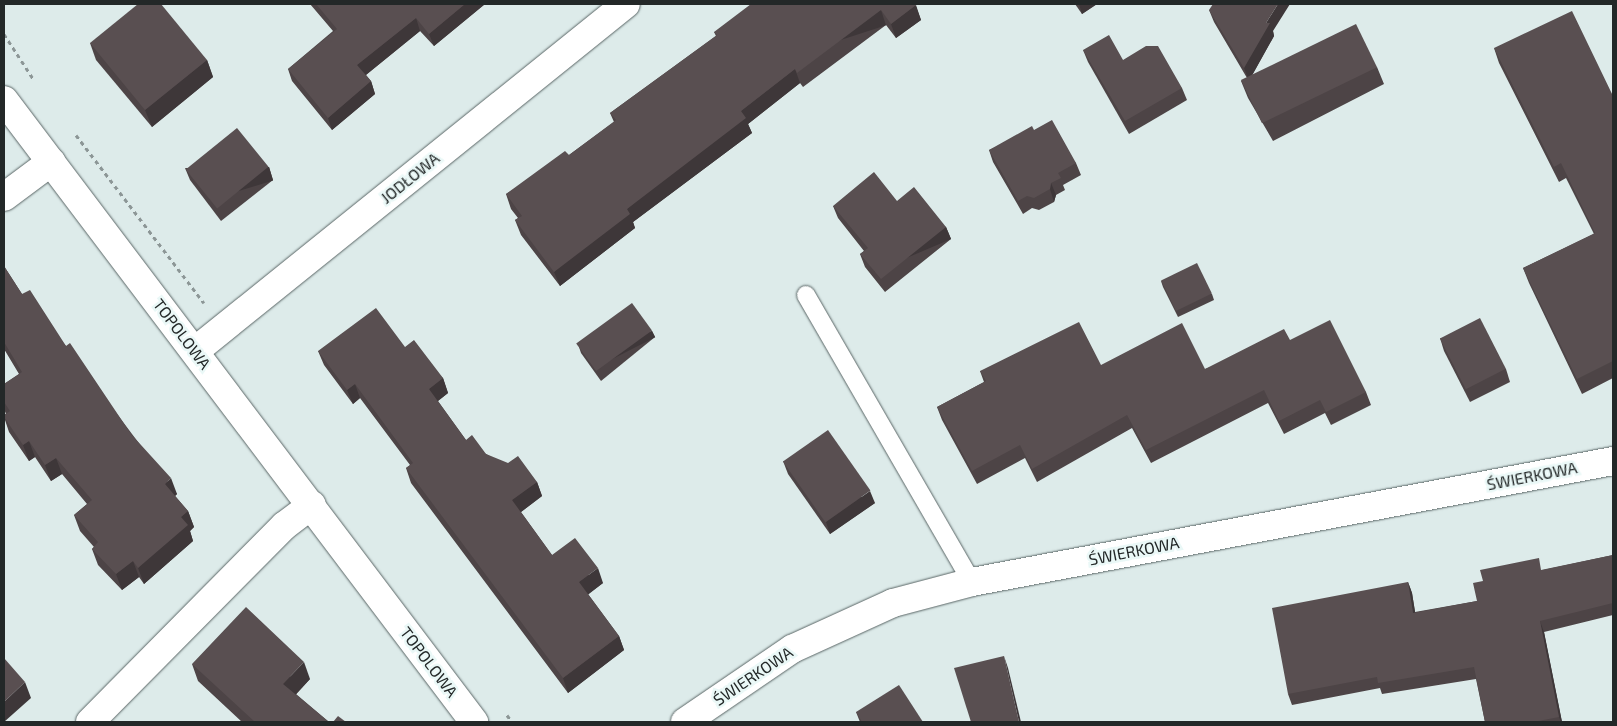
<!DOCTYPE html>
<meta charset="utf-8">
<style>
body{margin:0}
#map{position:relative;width:1617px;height:726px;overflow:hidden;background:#ddebea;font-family:"Exo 2",sans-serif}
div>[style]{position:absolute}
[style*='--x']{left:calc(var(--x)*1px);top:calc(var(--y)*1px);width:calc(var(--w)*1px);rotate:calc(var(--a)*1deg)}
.path>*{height:3px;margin-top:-1.5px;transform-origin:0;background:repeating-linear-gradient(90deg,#8c9696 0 4px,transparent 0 8px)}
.roads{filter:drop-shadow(0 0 1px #5a6666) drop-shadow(0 0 1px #5a6666)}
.lane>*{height:18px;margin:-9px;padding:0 9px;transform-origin:9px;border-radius:9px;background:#fff}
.street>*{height:28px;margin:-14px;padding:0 14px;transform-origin:14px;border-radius:14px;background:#fff}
.wall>*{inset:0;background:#4d4446}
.shaded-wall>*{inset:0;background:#3e3739;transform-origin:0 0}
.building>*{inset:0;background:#594f51;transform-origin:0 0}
span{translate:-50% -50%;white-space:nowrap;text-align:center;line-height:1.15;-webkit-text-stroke:5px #eaf8f7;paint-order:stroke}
.street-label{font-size:16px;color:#232828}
.frame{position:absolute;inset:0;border:5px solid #232828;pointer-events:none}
</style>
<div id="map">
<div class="path">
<i style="--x:4;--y:34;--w:55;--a:56.9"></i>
<i style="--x:76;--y:135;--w:211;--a:52.7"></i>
<i style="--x:507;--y:715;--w:9;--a:54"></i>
</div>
<div class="roads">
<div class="lane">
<i style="--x:806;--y:295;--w:332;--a:60"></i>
</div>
<div class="street">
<i style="--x:4;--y:100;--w:780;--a:52.92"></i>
<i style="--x:4;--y:197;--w:59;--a:-36.7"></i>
<i style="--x:195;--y:351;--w:553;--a:-38.84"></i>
<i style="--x:90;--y:722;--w:276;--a:-45.3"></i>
<i style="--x:284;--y:526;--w:35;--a:-37"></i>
<i style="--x:685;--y:722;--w:130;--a:-34.3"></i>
<i style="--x:792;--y:649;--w:111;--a:-24.5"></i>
<i style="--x:893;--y:603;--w:82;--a:-14.9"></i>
<i style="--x:972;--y:582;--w:652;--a:-10.69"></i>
</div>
</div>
<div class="wall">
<i style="clip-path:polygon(310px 4px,485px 4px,434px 46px,420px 31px,366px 75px,371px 81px,375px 94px,332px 130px,292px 81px,288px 69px,333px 31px)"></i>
<i style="clip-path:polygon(915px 4px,921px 20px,896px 38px,886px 25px,803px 87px,800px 83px,748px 124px,752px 133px,633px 222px,635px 228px,560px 286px,521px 235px,515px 220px,518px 218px,511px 209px,506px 194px,569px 155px,614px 122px,610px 113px,716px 36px,714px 32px)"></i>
<i style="clip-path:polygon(1075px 4px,1097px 4px,1082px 14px)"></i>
<i style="clip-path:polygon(1209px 10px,1273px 31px,1274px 36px,1251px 77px,1377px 67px,1384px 84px,1273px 141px,1248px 98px,1241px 81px,1247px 78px,1214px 22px)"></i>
<i style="clip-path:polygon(90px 43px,207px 60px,213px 77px,152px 127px,96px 60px)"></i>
<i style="clip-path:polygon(1494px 48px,1613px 96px,1613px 378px,1582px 394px,1529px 283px,1523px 268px,1594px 234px,1566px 178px,1559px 182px,1499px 63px)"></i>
<i style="clip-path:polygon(1083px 50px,1123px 60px,1182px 88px,1187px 100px,1129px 134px,1088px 62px)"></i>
<i style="clip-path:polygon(1034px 130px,1076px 163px,1081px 175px,1063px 185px,1065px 190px,1056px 195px,1054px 202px,1039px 210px,1032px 208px,1023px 214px,993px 162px,989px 150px)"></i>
<i style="clip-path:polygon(269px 167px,273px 180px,221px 221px,190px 180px,185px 168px)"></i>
<i style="clip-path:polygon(897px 201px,946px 227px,951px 239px,885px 292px,865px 267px,860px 254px,864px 251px,838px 218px,833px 206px)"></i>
<i style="clip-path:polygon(4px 266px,22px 294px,66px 346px,177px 494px,175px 496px,188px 511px,194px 527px,190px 531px,193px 541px,144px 584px,139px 577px,122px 590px,98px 565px,92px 549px,94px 547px,80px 531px,74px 515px,87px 504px,62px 474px,51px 481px,35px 457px,29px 461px,9px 432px,4px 417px,4px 415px,6px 414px,4px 409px,4px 384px,19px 374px,4px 349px)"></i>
<i style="clip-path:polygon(1161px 281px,1212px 294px,1214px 300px,1178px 317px,1163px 287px)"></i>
<i style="clip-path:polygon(652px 331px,655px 337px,601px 381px,581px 353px,579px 347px)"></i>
<i style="clip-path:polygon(1440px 338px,1506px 369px,1510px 382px,1470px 402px,1444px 351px)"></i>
<i style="clip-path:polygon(1290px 340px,1366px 392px,1371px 405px,1331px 425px,1325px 413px,1284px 434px,1268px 403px,1151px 463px,1132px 428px,1037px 482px,1025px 458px,977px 484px,942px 420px,937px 407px,984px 382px,980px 371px,1101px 365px,1205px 369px)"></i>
<i style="clip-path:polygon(405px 347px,443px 378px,448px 393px,438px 401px,466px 440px,486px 454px,537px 482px,542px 496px,521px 512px,552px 555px,603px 583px,588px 594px,619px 636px,624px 650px,568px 693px,411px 483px,406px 468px,410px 465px,360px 398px,353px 404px,324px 365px,318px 351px)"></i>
<i style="clip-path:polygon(783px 461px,875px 503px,830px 534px,788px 474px)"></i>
<i style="clip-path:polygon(1613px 555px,1613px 615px,1544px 632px,1562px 722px,1485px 722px,1476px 679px,1382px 694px,1380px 688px,1292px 705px,1288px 694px,1408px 582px,1412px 593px,1415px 612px,1477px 601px,1543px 570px)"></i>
<i style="clip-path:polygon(192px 664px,310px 679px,296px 694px,329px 722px,242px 722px,198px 681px)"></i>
<i style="clip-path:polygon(856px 712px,923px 722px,860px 722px)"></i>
</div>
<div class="shaded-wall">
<i style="clip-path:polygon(465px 4px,485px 4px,434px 46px,429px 34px)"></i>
<i style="clip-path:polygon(1079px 4px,1097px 4px,1082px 14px)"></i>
<i style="clip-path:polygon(1278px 4px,1290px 4px,1273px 31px,1274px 36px,1249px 81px,1244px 68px,1266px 23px)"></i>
<i style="clip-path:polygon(916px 5px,921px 20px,896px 38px,891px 24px)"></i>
<i style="left:881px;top:10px;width:16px;height:105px;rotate:72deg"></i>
<i style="clip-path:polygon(416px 18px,420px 31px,362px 78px,357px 65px)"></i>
<i style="clip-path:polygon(207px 60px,213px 77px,152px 127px,145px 110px)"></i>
<i style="clip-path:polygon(795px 69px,800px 83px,748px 124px,752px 133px,633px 222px,635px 228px,560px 286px,554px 272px,741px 111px)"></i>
<i style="clip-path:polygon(371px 81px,375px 94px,332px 130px,328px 118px)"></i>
<i style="left:269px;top:167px;width:14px;height:66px;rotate:73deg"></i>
<i style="clip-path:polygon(1051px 183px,1056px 195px,1054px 202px,1050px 189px)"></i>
<i style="left:946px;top:227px;width:13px;height:83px;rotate:67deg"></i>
<i style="left:652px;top:331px;width:7px;height:68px;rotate:63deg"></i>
<i style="clip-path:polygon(443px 378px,448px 393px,434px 404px,429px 389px)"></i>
<i style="clip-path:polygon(355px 384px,360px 398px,353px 404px,347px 390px)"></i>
<i style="clip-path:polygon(29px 441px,35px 457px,29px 461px,23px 445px)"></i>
<i style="clip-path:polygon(56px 458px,62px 474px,51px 481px,45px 465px)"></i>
<i style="clip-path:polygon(171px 478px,177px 494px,171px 500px,165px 484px)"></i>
<i style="clip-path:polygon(537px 482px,542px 496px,517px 515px,512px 500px)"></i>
<i style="clip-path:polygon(870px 491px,875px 503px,830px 534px,826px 522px)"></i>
<i style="clip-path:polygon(188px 511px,194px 527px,190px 531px,193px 541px,144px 584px,138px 568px,181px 517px)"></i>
<i style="clip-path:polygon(133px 561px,139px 577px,122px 590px,116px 574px)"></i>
<i style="clip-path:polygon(598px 568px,603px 583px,585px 597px,579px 582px)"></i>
<i style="clip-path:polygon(1408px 582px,1412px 593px,1417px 624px,1413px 613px)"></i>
<i style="clip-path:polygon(1540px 621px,1544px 632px,1562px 722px,1561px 722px,1559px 717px)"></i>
<i style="clip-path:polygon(619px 636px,624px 650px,568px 693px,563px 678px)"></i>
<i style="clip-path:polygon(1004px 656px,1008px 668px,1021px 722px,1019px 722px)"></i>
<i style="clip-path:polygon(304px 662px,310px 679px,290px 701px,283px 684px)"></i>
<i style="clip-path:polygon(25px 682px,31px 698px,4px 722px,4px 702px)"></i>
</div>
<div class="building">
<i style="clip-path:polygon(138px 4px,161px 4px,207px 60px,145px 110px,90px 43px)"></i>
<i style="clip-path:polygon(316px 4px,465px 4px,429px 34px,416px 18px,357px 65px,371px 81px,328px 118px,288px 69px,337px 29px)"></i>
<i style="clip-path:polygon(751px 4px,915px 4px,916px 5px,891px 24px,881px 10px,797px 73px,795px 69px,741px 111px,746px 118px,627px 209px,630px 214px,554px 272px,515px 220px,522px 216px,506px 194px,565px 151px,569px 155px,616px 120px,610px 113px,717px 35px,714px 32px)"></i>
<i style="clip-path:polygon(1213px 4px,1278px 4px,1266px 23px,1270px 23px,1244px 68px,1209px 10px)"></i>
<i style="clip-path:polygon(1572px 11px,1613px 96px,1613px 361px,1577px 379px,1523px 268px,1595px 233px,1561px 163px,1554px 167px,1494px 48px)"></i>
<i style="left:1356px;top:24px;width:48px;height:128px;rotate:64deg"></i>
<i style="clip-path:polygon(1109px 35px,1123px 60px,1146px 46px,1158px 46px,1182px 88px,1125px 121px,1083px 50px)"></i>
<i style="clip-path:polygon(1052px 120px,1076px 163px,1058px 173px,1061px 178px,1051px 183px,1050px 189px,1034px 198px,1027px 196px,1018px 201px,989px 150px,1032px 126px,1034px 130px)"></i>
<i style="left:237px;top:128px;width:50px;height:66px;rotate:51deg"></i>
<i style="clip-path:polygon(874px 172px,897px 201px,914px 187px,946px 227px,881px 279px,860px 254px,868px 248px,833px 206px)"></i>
<i style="left:1197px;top:263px;width:34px;height:40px;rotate:64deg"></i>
<i style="clip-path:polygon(4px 266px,22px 294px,30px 290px,66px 346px,70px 343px,131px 434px,171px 478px,165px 484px,188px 511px,181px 517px,188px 525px,138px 568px,133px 561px,116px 574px,92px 549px,98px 542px,74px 515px,92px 500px,56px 458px,45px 465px,29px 441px,23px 445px,4px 417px,4px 415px,10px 411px,4px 402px,4px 384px,22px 372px,4px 342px)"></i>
<i style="left:632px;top:303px;width:34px;height:69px;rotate:54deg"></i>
<i style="clip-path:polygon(376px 308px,405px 347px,414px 340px,443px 378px,429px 389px,466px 440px,472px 435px,486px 454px,508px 463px,518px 456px,537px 482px,512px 500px,552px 555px,575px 538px,598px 568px,579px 582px,619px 636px,563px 678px,406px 468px,413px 463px,355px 384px,347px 390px,318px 351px)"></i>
<i style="left:1480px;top:318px;width:57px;height:45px;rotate:63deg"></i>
<i style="clip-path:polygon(1330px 320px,1366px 392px,1326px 412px,1320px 400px,1279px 421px,1264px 390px,1146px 450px,1127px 415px,1032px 469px,1020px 445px,972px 471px,937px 407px,986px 381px,980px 371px,1079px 322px,1101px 365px,1182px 323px,1205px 369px,1284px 329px,1290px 340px)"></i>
<i style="left:828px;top:430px;width:74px;height:55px;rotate:55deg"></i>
<i style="clip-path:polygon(1613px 555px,1613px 603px,1540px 621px,1559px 717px,1533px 722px,1485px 722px,1474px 667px,1378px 683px,1377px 677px,1288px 694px,1272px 608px,1408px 582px,1413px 613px,1477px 601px,1473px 583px,1483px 581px,1480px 570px,1539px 558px,1541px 570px)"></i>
<i style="clip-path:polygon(246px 607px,304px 662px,283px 684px,329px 722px,255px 722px,192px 664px)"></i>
<i style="clip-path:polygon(1004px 656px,1019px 722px,971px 722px,954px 668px)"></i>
<i style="clip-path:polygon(4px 658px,25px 682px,4px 702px)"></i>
<i style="clip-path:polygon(899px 685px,923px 722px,862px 722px,856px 712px)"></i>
<i style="clip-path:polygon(338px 716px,346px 722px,333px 722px)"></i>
</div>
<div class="street-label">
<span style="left:410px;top:178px;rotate:-39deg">JODŁOWA</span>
<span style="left:182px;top:334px;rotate:53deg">TOPOLOWA</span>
<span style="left:1532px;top:476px;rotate:-11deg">ŚWIERKOWA</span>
<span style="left:1134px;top:551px;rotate:-11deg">ŚWIERKOWA</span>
<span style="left:429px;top:662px;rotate:53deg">TOPOLOWA</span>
<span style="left:753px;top:676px;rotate:-34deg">ŚWIERKOWA</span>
</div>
<div class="frame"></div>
</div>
